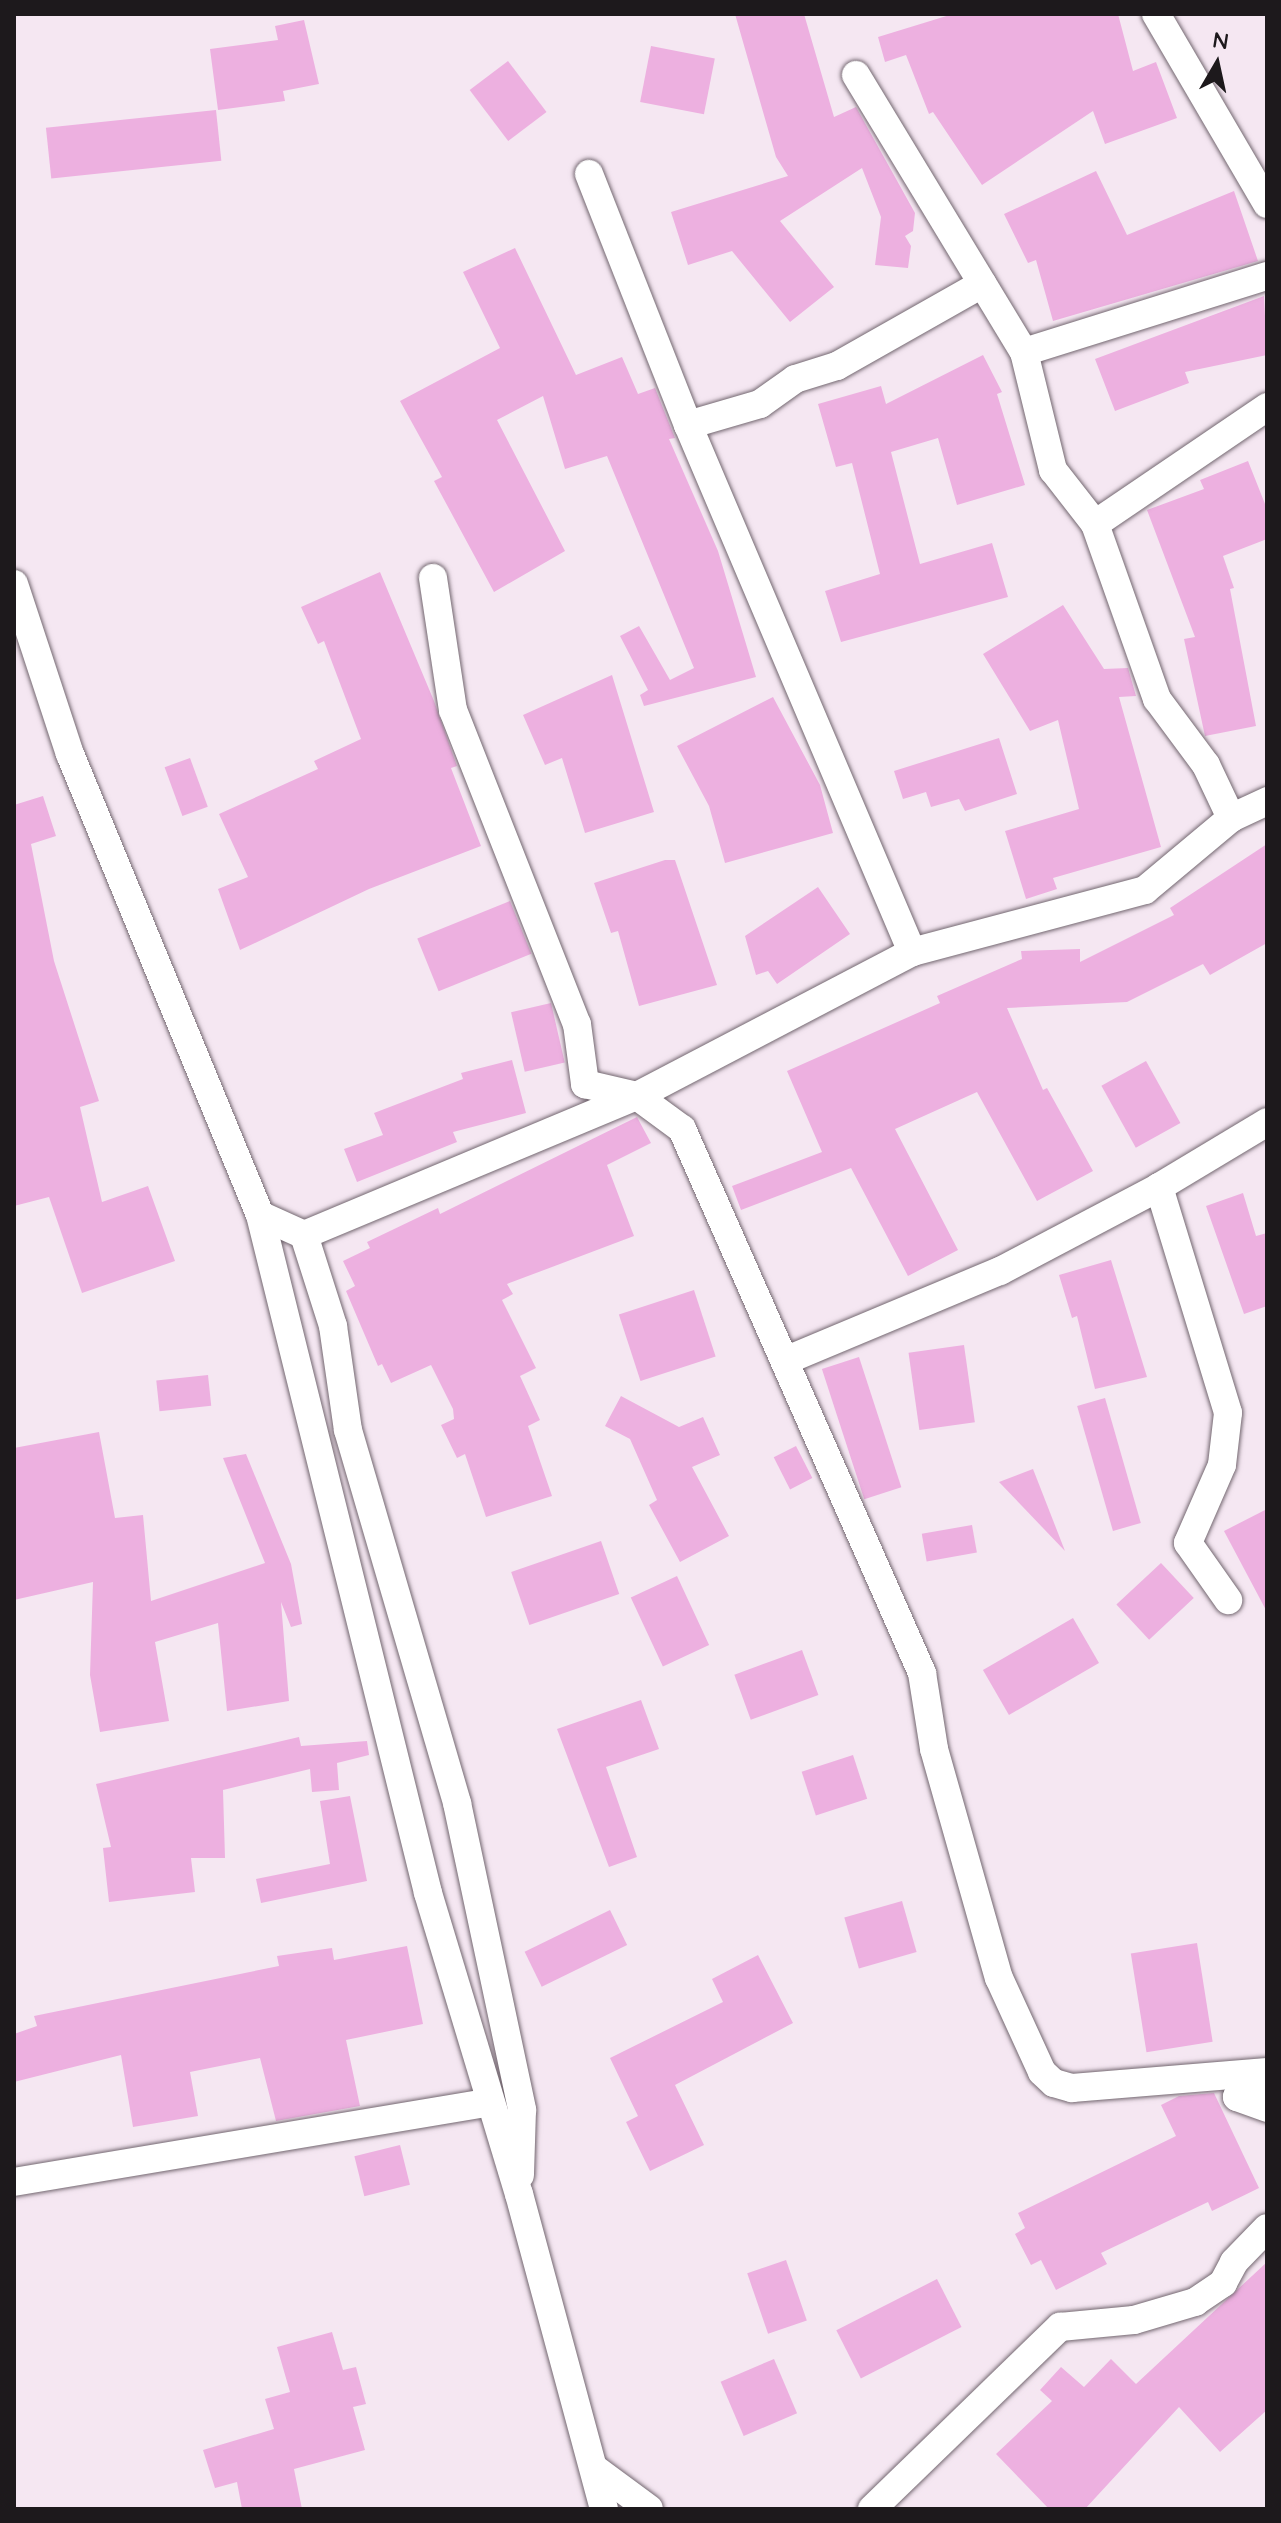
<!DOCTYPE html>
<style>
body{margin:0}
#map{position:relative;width:1281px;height:2523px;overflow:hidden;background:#f5e7f2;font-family:Quicksand,sans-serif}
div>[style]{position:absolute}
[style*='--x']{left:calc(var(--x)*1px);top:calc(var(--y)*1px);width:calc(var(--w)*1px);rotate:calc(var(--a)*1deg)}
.building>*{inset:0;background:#edb0e0;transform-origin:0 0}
.roads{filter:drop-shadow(0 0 2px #736770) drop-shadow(0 0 2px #736770)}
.street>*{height:28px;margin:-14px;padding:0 14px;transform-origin:14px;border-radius:14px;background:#fff}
span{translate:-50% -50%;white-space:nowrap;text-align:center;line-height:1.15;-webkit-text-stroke:6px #f5e7f2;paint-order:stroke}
.frame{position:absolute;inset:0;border:16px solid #1d191c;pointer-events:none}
.north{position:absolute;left:1177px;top:24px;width:80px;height:80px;-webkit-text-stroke:6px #f5e7f2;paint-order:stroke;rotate:9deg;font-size:22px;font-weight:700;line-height:32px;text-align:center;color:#1d191c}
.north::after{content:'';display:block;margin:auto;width:28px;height:36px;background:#1d191c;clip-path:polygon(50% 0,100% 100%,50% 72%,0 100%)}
</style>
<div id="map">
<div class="building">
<i style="clip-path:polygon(735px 14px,804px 14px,834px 117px,856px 107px,915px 213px,913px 231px,905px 236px,911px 246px,908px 268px,875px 265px,881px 217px,862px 168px,780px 221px,834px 287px,790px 322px,732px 251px,688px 265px,671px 212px,788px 176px,776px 157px)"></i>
<i style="clip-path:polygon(953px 14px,1118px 14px,1133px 71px,1156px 62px,1177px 118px,1105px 144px,1093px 111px,982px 185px,933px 112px,929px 114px,906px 55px,885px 62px,878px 37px)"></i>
<i style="clip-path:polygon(304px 20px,319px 84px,283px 91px,285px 101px,218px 110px,210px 49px,278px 40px,275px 26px)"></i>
<i style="left:651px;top:46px;width:65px;height:57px;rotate:11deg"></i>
<i style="left:508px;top:61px;width:64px;height:48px;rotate:53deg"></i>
<i style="left:216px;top:110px;width:51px;height:171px;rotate:84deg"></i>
<i style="clip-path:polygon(1096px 171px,1127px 235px,1234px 191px,1258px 261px,1053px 321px,1036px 260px,1028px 263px,1004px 214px)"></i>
<i style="clip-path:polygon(515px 248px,576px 375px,622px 357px,638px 394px,655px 388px,675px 438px,669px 439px,718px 551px,756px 677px,644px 706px,640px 695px,648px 690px,620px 636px,639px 626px,670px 680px,694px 668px,607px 456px,565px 469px,543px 396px,497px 420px,565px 551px,494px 592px,434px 481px,442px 477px,400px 401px,500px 348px,463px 272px)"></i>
<i style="clip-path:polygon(1264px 296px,1267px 355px,1185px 372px,1189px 383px,1115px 411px,1095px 359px)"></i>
<i style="clip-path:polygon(983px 355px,1002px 392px,997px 394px,1025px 485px,957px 505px,938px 438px,891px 452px,920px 564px,992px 543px,1008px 597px,841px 642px,825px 591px,880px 574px,852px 463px,836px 467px,818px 404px,881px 386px,886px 404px)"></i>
<i style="clip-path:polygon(1248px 461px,1267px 509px,1267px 539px,1223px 556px,1234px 588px,1230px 589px,1256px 726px,1205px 736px,1184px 639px,1195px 637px,1147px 510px,1204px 489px,1200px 480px)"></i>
<i style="clip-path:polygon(380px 572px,434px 701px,457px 766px,451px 768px,481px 846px,369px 889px,240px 950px,218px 889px,248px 877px,219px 814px,318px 769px,314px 761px,361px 739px,324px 641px,318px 644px,301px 607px)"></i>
<i style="clip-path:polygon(1063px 605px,1104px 669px,1128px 668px,1136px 696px,1119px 697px,1161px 847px,1053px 878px,1057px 889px,1026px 899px,1005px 831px,1079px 809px,1058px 720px,1030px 731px,983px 654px)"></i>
<i style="clip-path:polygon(612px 675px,654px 812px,585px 833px,562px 758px,545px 765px,523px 715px)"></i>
<i style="clip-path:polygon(773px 697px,820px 785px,833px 833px,725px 863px,709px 806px,677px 746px)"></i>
<i style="clip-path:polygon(999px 738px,1017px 794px,965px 811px,959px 799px,931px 807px,926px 792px,903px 799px,894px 771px)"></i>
<i style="left:190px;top:758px;width:52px;height:27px;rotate:70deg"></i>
<i style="clip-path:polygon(43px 796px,56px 836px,31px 844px,54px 961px,99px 1101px,80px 1107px,102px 1202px,148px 1186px,175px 1261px,82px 1293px,49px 1197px,14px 1206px,14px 805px)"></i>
<i style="clip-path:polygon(1267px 844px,1267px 943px,1210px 975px,1203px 964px,1127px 1002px,1007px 1008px,1043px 1090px,1047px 1088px,1093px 1171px,1037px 1201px,977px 1092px,895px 1129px,958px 1250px,908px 1276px,851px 1168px,741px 1210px,732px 1186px,822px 1152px,787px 1071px,940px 1003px,937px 996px,1022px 959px,1021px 951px,1080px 949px,1080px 962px,1174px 915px,1170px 908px)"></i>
<i style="clip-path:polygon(665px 860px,675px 860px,717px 985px,639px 1006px,618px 931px,611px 933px,594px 883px)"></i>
<i style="clip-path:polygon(818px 887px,850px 934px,777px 984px,768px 971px,756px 975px,745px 936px)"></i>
<i style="left:510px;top:901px;width:57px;height:100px;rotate:68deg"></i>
<i style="left:551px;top:1003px;width:61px;height:41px;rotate:77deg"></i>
<i style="clip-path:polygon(512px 1060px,526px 1113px,453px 1132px,457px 1142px,357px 1182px,344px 1149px,383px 1135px,374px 1113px,463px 1079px,461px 1073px)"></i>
<i style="left:1146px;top:1061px;width:71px;height:51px;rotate:61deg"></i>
<i style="clip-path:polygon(637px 1117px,651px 1143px,607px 1165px,634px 1236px,507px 1284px,513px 1294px,502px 1300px,536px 1368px,520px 1376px,540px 1420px,528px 1426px,552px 1496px,486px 1517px,465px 1454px,457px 1458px,441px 1425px,454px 1419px,453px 1409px,431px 1365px,391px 1383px,382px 1364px,378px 1366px,346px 1291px,355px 1286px,343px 1261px,370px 1248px,367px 1242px,438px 1208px,440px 1214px)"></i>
<i style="clip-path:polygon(1243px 1193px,1256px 1236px,1267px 1233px,1267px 1306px,1244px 1314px,1206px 1206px)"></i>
<i style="clip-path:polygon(1111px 1260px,1147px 1377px,1095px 1389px,1077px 1316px,1072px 1318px,1059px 1275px)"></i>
<i style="left:694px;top:1290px;width:70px;height:79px;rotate:72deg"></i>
<i style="left:964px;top:1345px;width:78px;height:56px;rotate:82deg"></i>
<i style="left:859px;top:1357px;width:137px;height:39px;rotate:72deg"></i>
<i style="left:208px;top:1375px;width:31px;height:52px;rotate:84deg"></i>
<i style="clip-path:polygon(621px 1396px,679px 1427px,703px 1417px,720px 1455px,692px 1467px,729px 1536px,680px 1562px,649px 1505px,657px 1500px,630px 1439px,605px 1426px)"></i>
<i style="left:1105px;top:1398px;width:130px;height:29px;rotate:74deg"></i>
<i style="clip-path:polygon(99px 1432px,115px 1518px,143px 1515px,151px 1601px,265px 1563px,223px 1458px,246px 1454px,291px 1564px,302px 1624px,291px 1627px,281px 1602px,289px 1701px,227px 1711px,218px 1623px,155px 1642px,169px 1721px,100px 1732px,90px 1675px,93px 1582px,14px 1600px,14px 1448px)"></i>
<i style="left:796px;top:1446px;width:36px;height:25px;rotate:63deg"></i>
<i style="clip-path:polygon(1033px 1469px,1065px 1551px,999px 1482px)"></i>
<i style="clip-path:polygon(1267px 1509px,1267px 1612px,1224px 1531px)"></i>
<i style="left:972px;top:1525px;width:28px;height:51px;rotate:80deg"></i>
<i style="left:601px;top:1541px;width:56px;height:95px;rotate:71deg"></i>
<i style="left:1161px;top:1563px;width:48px;height:61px;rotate:47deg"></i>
<i style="left:677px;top:1576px;width:76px;height:51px;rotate:65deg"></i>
<i style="left:1073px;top:1618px;width:52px;height:104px;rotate:60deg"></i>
<i style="left:802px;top:1650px;width:48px;height:72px;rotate:70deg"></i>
<i style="clip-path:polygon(641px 1700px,659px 1749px,606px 1767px,637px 1857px,609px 1867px,557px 1729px)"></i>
<i style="clip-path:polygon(299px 1737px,301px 1746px,367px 1741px,369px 1755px,337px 1763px,339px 1790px,312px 1792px,310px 1769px,223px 1790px,225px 1858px,191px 1858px,195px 1892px,109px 1902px,103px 1848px,111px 1847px,96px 1784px)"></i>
<i style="left:853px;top:1755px;width:46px;height:54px;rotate:72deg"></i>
<i style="clip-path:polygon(350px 1796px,367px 1881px,261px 1903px,256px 1879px,330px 1864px,320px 1801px)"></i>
<i style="left:902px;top:1901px;width:53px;height:60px;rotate:74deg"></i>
<i style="left:610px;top:1910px;width:39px;height:95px;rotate:64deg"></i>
<i style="left:1197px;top:1943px;width:100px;height:67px;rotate:81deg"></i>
<i style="clip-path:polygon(407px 1946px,423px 2024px,346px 2040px,360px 2106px,276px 2121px,260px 2058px,190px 2072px,198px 2116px,133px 2127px,121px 2055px,14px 2082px,14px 2034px,37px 2026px,34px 2016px,279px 1966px,277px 1956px,332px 1948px,334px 1960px)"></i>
<i style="clip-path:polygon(758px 1955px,793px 2023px,675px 2085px,704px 2145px,650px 2171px,626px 2122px,638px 2116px,610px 2058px,723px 2002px,712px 1979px)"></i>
<i style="clip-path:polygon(1214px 2093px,1259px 2188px,1212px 2211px,1208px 2202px,1101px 2253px,1107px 2264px,1056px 2290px,1041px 2260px,1031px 2265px,1015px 2234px,1025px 2228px,1018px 2213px,1176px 2136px,1161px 2105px,1179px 2096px)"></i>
<i style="left:400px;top:2145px;width:41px;height:47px;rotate:76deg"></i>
<i style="left:786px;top:2260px;width:64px;height:41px;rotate:71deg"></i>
<i style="clip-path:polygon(1267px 2262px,1267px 2410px,1220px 2452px,1179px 2407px,1085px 2509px,1049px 2509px,996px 2454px,1052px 2401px,1040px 2390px,1061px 2367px,1084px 2387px,1111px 2359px,1136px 2384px)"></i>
<i style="left:937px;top:2279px;width:54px;height:113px;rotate:63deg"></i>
<i style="clip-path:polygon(332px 2332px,343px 2370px,356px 2367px,366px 2404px,353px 2407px,365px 2450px,294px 2469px,302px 2509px,242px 2509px,237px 2482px,215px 2488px,203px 2450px,274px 2429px,265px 2399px,290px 2392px,277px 2347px)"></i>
<i style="left:774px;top:2359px;width:59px;height:58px;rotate:67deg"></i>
</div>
<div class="roads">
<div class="street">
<i style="--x:1156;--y:14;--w:220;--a:59.7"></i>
<i style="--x:856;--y:75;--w:324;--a:58.8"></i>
<i style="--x:1024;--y:352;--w:122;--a:76.2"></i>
<i style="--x:1053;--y:470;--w:68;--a:52.1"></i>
<i style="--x:1095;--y:524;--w:186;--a:70.5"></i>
<i style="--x:1157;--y:699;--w:82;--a:53.4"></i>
<i style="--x:1206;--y:765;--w:59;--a:64.7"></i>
<i style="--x:589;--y:174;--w:270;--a:68.5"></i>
<i style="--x:688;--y:425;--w:573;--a:66.97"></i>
<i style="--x:1024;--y:352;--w:255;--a:-17.4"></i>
<i style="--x:688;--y:425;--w:75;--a:-16.3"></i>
<i style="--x:760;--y:404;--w:43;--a:-35.5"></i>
<i style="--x:795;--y:379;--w:44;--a:-17.2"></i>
<i style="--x:837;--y:366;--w:167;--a:-29.5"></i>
<i style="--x:1095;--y:524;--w:208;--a:-34.2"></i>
<i style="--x:433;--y:578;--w:134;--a:81.4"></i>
<i style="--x:453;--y:710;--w:338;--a:68.5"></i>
<i style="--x:577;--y:1024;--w:61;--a:82.4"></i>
<i style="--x:585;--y:1084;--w:53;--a:13"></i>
<i style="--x:637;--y:1096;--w:56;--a:36.3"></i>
<i style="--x:682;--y:1129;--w:595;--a:66.19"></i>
<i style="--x:922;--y:1673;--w:77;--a:81"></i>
<i style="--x:934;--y:1749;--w:238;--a:74.2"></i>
<i style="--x:999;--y:1978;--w:103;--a:65.4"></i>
<i style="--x:1042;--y:2072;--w:16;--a:43"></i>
<i style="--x:1054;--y:2083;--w:19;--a:16"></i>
<i style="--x:1072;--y:2088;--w:196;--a:-4.7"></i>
<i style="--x:14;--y:584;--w:179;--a:71.8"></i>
<i style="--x:70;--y:754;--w:499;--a:67.6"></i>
<i style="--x:260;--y:1215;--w:699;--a:76.08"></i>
<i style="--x:428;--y:1893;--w:314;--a:73.2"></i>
<i style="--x:519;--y:2194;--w:326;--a:74.9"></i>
<i style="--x:1159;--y:1187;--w:236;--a:73"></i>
<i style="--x:1228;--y:1413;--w:52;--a:96.6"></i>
<i style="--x:1222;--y:1465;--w:85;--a:113.6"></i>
<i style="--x:1188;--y:1543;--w:70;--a:54.9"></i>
<i style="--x:260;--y:1215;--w:48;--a:24.4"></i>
<i style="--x:304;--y:1235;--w:361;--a:-22.7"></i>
<i style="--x:637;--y:1096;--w:310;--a:-27.6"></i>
<i style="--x:912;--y:952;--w:241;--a:-14.9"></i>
<i style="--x:1145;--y:890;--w:112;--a:-39.9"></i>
<i style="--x:1231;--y:818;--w:40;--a:-25"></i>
<i style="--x:304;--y:1235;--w:96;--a:72.3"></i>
<i style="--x:333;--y:1326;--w:105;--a:81.8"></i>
<i style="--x:348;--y:1430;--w:389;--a:73.7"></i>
<i style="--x:457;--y:1803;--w:314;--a:78"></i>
<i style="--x:522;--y:2110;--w:65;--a:91.8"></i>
<i style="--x:787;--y:1360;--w:231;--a:-22.7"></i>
<i style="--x:1000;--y:1271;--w:180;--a:-27.8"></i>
<i style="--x:1159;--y:1187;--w:126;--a:-31"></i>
<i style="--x:1267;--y:2086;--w:32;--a:160"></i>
<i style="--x:1237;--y:2097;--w:32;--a:20"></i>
<i style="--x:14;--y:2182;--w:481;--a:-9.5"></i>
<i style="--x:595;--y:2469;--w:67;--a:36.5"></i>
<i style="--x:872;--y:2509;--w:262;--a:-44.1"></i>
<i style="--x:1060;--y:2327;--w:74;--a:-5.4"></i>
<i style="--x:1134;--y:2320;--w:64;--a:-16.4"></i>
<i style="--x:1195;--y:2302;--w:34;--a:-34"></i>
<i style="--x:1223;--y:2283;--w:24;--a:-62"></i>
<i style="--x:1234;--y:2262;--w:47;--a:-45.9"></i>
</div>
</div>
<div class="frame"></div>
<div class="north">N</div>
</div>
